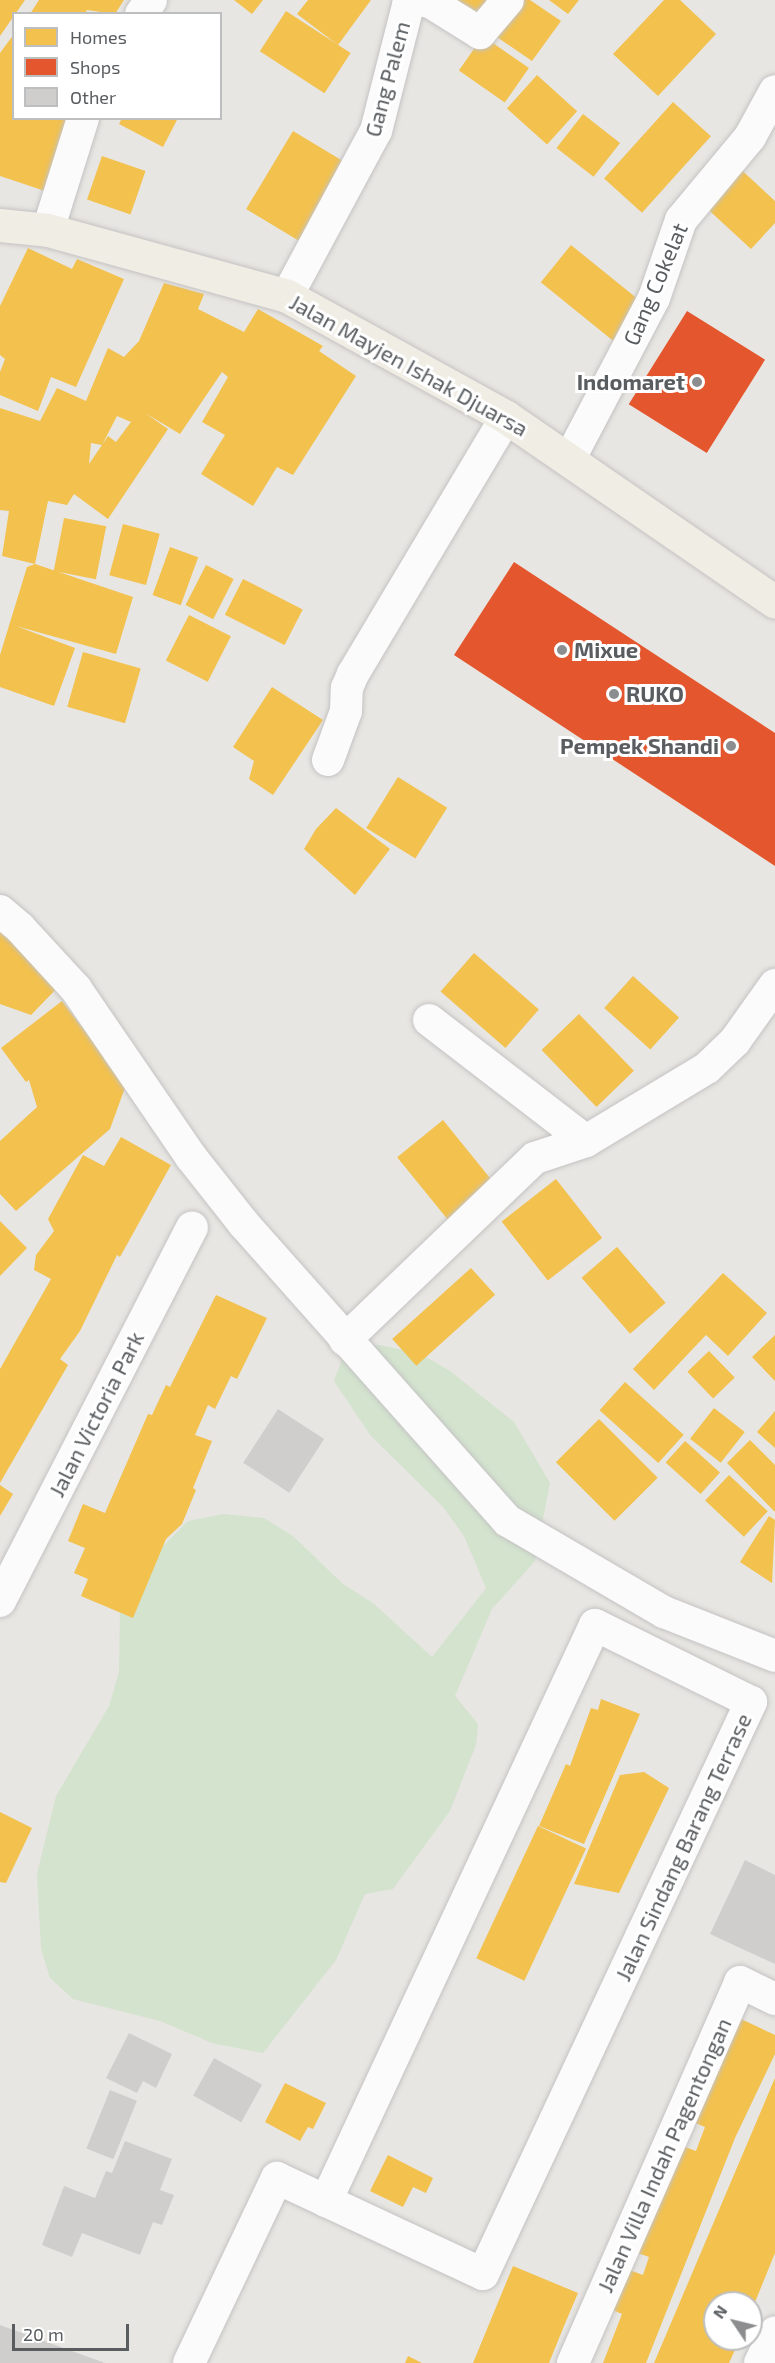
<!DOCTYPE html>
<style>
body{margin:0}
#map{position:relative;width:775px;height:2363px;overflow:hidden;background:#e8e6e2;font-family:"Exo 2",sans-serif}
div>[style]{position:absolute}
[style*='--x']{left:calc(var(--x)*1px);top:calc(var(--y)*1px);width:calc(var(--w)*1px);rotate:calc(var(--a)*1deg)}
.green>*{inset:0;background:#d3e3ce}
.homes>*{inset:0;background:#f2c14e;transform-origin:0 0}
.shops>*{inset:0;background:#e4572e;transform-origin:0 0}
.building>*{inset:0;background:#d0cecc;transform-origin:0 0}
.roads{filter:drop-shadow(0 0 2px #c4c3c3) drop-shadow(0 0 2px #c4c3c3)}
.street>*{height:32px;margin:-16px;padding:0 16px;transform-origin:16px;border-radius:16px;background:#fcfbfb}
.primary>*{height:33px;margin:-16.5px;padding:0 16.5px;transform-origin:16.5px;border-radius:16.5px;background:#f0ede5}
.dots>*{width:16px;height:16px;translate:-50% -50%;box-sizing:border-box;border:3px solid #fff;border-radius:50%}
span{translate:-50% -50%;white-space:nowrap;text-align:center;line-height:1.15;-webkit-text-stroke:6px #fff;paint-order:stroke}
.street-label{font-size:22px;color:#595d60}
.poi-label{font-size:22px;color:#595d60;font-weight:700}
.right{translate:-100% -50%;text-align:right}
.left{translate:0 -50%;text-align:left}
.legend{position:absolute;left:12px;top:12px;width:210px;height:108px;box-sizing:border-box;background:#fff;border:2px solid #bdbebf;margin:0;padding:8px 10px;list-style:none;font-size:18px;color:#595d60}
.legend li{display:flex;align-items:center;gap:12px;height:30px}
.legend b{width:30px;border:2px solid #bdbebf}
.north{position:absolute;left:703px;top:2291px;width:60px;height:60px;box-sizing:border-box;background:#fff;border:2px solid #bdbebf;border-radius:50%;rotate:305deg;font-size:16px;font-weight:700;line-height:24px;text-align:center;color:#595d60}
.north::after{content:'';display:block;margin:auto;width:21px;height:27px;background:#8b8d8e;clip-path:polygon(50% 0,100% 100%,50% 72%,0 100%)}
.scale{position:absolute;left:12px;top:2324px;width:117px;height:27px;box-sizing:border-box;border:3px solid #595d60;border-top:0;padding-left:8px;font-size:18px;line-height:21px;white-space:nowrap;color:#595d60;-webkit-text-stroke:4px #fff;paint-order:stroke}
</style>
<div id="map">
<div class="green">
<i style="clip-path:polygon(380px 1345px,421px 1354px,450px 1371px,514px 1422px,550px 1483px,535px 1561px,492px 1609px,455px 1696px,478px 1724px,476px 1745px,450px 1811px,393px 1889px,365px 1894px,336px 1960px,263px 2053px,212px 2043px,160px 2021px,73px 1999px,50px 1978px,41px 1949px,37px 1874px,56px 1796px,109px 1706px,119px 1672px,120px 1606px,135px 1574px,188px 1521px,224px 1514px,264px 1518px,293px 1536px,343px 1584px,373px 1603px,432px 1657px,486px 1588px,464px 1536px,443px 1507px,370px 1435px,334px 1381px,346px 1348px)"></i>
</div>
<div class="homes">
<i style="clip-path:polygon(0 0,25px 0,0 36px)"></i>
<i style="clip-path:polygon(39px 0,124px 0,115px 14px,87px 10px,85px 14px,30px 14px)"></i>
<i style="clip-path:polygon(234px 0,263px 0,252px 14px)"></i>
<i style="clip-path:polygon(308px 0,371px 0,338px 45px,297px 14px)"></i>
<i style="clip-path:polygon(438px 0,501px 0,479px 28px)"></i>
<i style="clip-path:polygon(520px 0,530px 0,561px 21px,532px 61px,494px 35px)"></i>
<i style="clip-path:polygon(549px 0,579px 0,568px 14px)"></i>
<i style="clip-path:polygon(664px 0,680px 0,716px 34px,658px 96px,613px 54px)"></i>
<i style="left:286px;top:11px;width:77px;height:48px;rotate:33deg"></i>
<i style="clip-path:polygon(14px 34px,14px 118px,69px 118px,45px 191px,0 176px,0 53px)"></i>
<i style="left:483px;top:36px;width:56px;height:42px;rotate:35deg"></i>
<i style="left:537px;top:75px;width:54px;height:45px;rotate:42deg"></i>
<i style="left:673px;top:102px;width:51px;height:103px;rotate:42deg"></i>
<i style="left:583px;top:114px;width:47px;height:43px;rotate:38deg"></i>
<i style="clip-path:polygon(122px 118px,178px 118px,163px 147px,119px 124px)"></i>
<i style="left:293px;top:131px;width:62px;height:91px;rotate:31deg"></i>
<i style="left:102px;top:156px;width:46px;height:46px;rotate:19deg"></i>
<i style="clip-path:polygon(735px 164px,775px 201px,775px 223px,751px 249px,700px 202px)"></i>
<i style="left:571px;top:245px;width:95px;height:48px;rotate:39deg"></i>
<i style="clip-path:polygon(28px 248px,72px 269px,77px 259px,124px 279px,76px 387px,51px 377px,38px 411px,0 395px,0 372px,5px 359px,0 355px,0 306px)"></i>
<i style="clip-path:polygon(evenodd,164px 283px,204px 294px,198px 309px,244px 332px,258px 309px,323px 346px,319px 351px,356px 376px,293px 475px,277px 467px,253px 506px,201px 474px,225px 435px,202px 422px,228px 377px,222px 372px,180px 434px,145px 413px,168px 429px,108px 519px,74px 494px,67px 505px,48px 501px,35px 564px,2px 556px,9px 511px,0 510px,0 408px,40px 421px,57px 388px,86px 401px,108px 348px,124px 357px,139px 341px,164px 283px,117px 416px,131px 422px,116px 442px,108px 436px,102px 445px,117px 416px,164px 283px,91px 443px,102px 445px,89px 464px,91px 443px)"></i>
<i style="left:64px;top:518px;width:43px;height:54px;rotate:11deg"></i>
<i style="left:123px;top:524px;width:38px;height:53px;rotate:15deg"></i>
<i style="left:170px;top:547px;width:30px;height:51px;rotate:20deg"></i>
<i style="clip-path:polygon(35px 564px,133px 597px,116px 654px,16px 626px,75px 648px,54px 706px,0 687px,0 655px,27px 567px)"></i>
<i style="left:206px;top:565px;width:31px;height:45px;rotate:27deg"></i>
<i style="left:243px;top:579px;width:67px;height:40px;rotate:27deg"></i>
<i style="left:189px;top:615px;width:47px;height:51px;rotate:27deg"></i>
<i style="left:83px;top:652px;width:60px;height:57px;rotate:16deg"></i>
<i style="clip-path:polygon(272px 687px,323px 720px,273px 795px,249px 779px,254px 761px,233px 747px)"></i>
<i style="left:398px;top:777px;width:58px;height:60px;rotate:32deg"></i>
<i style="clip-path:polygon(336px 808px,390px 849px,355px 895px,304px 849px,316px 829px)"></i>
<i style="clip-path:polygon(0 921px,63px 982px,31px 1015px,0 1004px)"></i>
<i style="left:474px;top:953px;width:86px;height:51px;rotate:41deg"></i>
<i style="left:633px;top:976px;width:62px;height:43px;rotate:42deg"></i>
<i style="clip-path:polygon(62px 1001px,126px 1085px,110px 1129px,16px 1211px,0 1194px,0 1141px,37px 1107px,29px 1080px,26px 1082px,1px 1048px)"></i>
<i style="left:579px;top:1014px;width:79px;height:52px;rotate:46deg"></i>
<i style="left:443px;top:1120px;width:81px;height:59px;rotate:51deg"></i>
<i style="clip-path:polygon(121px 1137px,171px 1165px,120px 1257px,117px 1255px,80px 1331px,60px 1359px,68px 1365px,0 1483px,0 1369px,51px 1279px,34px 1270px,36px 1255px,54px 1231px,48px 1219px,83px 1155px,104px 1166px)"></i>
<i style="left:556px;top:1179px;width:75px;height:69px;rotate:52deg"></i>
<i style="clip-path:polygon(0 1221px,27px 1248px,0 1276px)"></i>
<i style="left:617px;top:1247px;width:74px;height:47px;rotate:49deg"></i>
<i style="left:471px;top:1268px;width:36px;height:106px;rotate:48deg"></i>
<i style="clip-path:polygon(723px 1273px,767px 1313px,728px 1356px,706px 1335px,654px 1390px,633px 1369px)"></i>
<i style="clip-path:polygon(216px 1295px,267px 1318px,237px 1379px,231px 1376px,215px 1409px,208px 1405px,195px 1435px,212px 1441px,193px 1488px,196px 1490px,182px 1524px,166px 1539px,133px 1618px,81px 1596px,88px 1579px,74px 1573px,85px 1548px,68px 1541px,83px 1504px,105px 1513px,148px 1414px,152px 1415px,166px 1385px,170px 1387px)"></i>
<i style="clip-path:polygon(775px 1335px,775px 1381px,752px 1357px)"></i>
<i style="left:709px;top:1351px;width:37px;height:30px;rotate:46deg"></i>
<i style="left:625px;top:1382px;width:79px;height:38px;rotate:42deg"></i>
<i style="left:714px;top:1408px;width:39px;height:39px;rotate:38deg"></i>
<i style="clip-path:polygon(775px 1411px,775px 1448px,757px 1432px)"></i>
<i style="left:599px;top:1419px;width:83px;height:61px;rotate:45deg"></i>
<i style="clip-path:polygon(750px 1440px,775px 1465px,775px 1512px,727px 1463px)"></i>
<i style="left:685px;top:1441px;width:47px;height:29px;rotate:42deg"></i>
<i style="left:729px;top:1475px;width:53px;height:35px;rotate:43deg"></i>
<i style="clip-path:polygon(0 1485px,13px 1494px,0 1516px)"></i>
<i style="clip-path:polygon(769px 1516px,775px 1520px,772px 1583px,740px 1562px)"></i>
<i style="clip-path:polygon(601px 1699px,640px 1714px,584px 1844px,539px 1826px,566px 1764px,570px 1766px,591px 1708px,598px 1710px)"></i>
<i style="clip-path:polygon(644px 1772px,669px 1788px,619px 1893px,574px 1884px,620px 1775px)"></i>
<i style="clip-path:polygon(0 1812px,32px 1828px,6px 1883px,0 1882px)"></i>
<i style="left:538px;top:1826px;width:53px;height:146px;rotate:25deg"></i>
<i style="clip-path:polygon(741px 2019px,775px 2035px,775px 2054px,735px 2138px,646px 2363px,603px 2363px,622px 2314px,608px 2308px,621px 2267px,643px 2275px,649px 2257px,632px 2251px,674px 2143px,696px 2151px,705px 2127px,693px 2122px)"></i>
<i style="clip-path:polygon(775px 2078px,775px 2253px,751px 2312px,751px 2303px,715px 2303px,715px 2339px,740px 2339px,729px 2363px,654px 2363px)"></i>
<i style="clip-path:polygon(285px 2083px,326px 2103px,313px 2129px,308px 2127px,300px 2141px,265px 2122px)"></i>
<i style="clip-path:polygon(388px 2155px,433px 2178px,426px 2193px,413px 2187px,403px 2207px,370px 2191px)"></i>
<i style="clip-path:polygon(513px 2266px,578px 2293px,564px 2326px,549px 2363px,473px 2363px)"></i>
<i style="clip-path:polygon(408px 2356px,422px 2363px,405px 2363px)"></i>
</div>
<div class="shops">
<i style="left:687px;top:311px;width:92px;height:110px;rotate:32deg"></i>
<i style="clip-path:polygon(514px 562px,775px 733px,775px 866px,454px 655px)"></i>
</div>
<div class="building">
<i style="left:278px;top:1409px;width:55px;height:64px;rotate:33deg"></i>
<i style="clip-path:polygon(745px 1860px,775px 1875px,775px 1964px,710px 1934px)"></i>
<i style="clip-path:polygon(129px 2033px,172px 2054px,156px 2088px,143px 2081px,137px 2093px,106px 2078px)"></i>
<i style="left:214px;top:2058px;width:55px;height:43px;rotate:29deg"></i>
<i style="left:110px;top:2090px;width:29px;height:63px;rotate:22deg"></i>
<i style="clip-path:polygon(125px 2141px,172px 2159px,160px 2190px,174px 2195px,162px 2225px,153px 2222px,140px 2255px,82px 2233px,72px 2257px,42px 2245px,64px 2186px,95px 2198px,106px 2171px,112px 2173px)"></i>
<i style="clip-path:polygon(0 2325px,105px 2363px,0 2363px)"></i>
</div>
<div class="roads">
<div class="street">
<i style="--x:141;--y:14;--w:17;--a:-54"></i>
<i style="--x:48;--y:230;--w:117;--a:-72.6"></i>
<i style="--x:287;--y:296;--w:187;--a:-61.7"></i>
<i style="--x:376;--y:131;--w:130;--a:-75.7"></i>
<i style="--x:408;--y:5;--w:11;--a:-27"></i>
<i style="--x:418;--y:0;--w:12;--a:9"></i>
<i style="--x:430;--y:2;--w:59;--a:31.8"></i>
<i style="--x:480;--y:33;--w:43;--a:-49.7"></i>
<i style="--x:570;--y:458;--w:181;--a:-62.3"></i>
<i style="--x:654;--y:298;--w:83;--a:-70.9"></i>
<i style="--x:681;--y:220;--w:108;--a:-50.3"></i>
<i style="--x:750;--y:137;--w:52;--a:-61.5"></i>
<i style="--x:328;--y:760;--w:52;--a:-69.8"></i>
<i style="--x:346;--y:711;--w:23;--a:-88"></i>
<i style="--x:347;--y:688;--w:15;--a:-67"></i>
<i style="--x:353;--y:674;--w:299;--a:-59.2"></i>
<i style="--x:0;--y:911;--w:26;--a:40"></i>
<i style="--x:20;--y:928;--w:83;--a:47.4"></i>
<i style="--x:76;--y:989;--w:204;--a:55.6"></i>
<i style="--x:191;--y:1157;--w:85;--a:51.7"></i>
<i style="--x:244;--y:1224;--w:397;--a:48.4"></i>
<i style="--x:508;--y:1521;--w:181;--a:30.3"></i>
<i style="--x:664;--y:1612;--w:119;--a:21.6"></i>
<i style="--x:429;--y:1020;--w:198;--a:37.6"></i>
<i style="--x:345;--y:1340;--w:263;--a:-43.8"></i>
<i style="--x:535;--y:1158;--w:54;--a:-18.4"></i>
<i style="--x:586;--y:1141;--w:141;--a:-31.1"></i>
<i style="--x:707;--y:1068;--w:39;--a:-44"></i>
<i style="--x:735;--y:1041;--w:69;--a:-54.5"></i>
<i style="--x:0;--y:1601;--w:420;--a:-62.8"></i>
<i style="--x:189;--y:2363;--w:205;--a:-64.6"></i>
<i style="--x:277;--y:2178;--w:227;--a:25"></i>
<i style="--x:483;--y:2274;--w:632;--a:-64.9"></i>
<i style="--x:751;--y:1702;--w:174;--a:-153.7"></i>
<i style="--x:595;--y:1625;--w:636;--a:115.03"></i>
<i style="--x:573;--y:2363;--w:416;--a:-66.3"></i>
<i style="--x:740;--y:1982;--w:39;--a:26"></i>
<i style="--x:760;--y:2363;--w:34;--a:-64"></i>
</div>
<div class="primary">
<i style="--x:0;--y:225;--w:48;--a:5.9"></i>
<i style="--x:48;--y:230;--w:248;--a:15.4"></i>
<i style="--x:287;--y:296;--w:250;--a:28.9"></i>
<i style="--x:506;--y:417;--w:326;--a:34.5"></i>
</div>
</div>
<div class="dots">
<i style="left:697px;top:382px;background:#8b8d8e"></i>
<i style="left:562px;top:650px;background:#8b8d8e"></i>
<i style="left:614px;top:694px;background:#8b8d8e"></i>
<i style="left:731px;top:746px;background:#8b8d8e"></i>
</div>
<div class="street-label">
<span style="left:387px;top:79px;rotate:-75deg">Gang Palem</span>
<span style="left:655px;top:284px;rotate:-67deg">Gang Cokelat</span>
<span style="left:409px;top:365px;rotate:29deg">Jalan Mayjen Ishak Djuarsa</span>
<span style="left:96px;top:1414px;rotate:-63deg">Jalan Victoria Park</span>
<span style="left:683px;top:1847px;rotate:-65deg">Jalan Sindang Barang Terrase</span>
<span style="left:664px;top:2155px;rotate:-66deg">Jalan Villa Indah Pagentongan</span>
</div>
<div class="poi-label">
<span class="right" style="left:685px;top:382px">Indomaret</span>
<span class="left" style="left:574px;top:650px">Mixue</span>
<span class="left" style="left:626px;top:694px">RUKO</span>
<span class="right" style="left:719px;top:746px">Pempek Shandi</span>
</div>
<ul class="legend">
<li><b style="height:16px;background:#f2c14e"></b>Homes</li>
<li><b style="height:16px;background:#e4572e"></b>Shops</li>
<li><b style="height:16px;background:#d0cecc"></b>Other</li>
</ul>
<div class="north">N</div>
<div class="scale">20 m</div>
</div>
